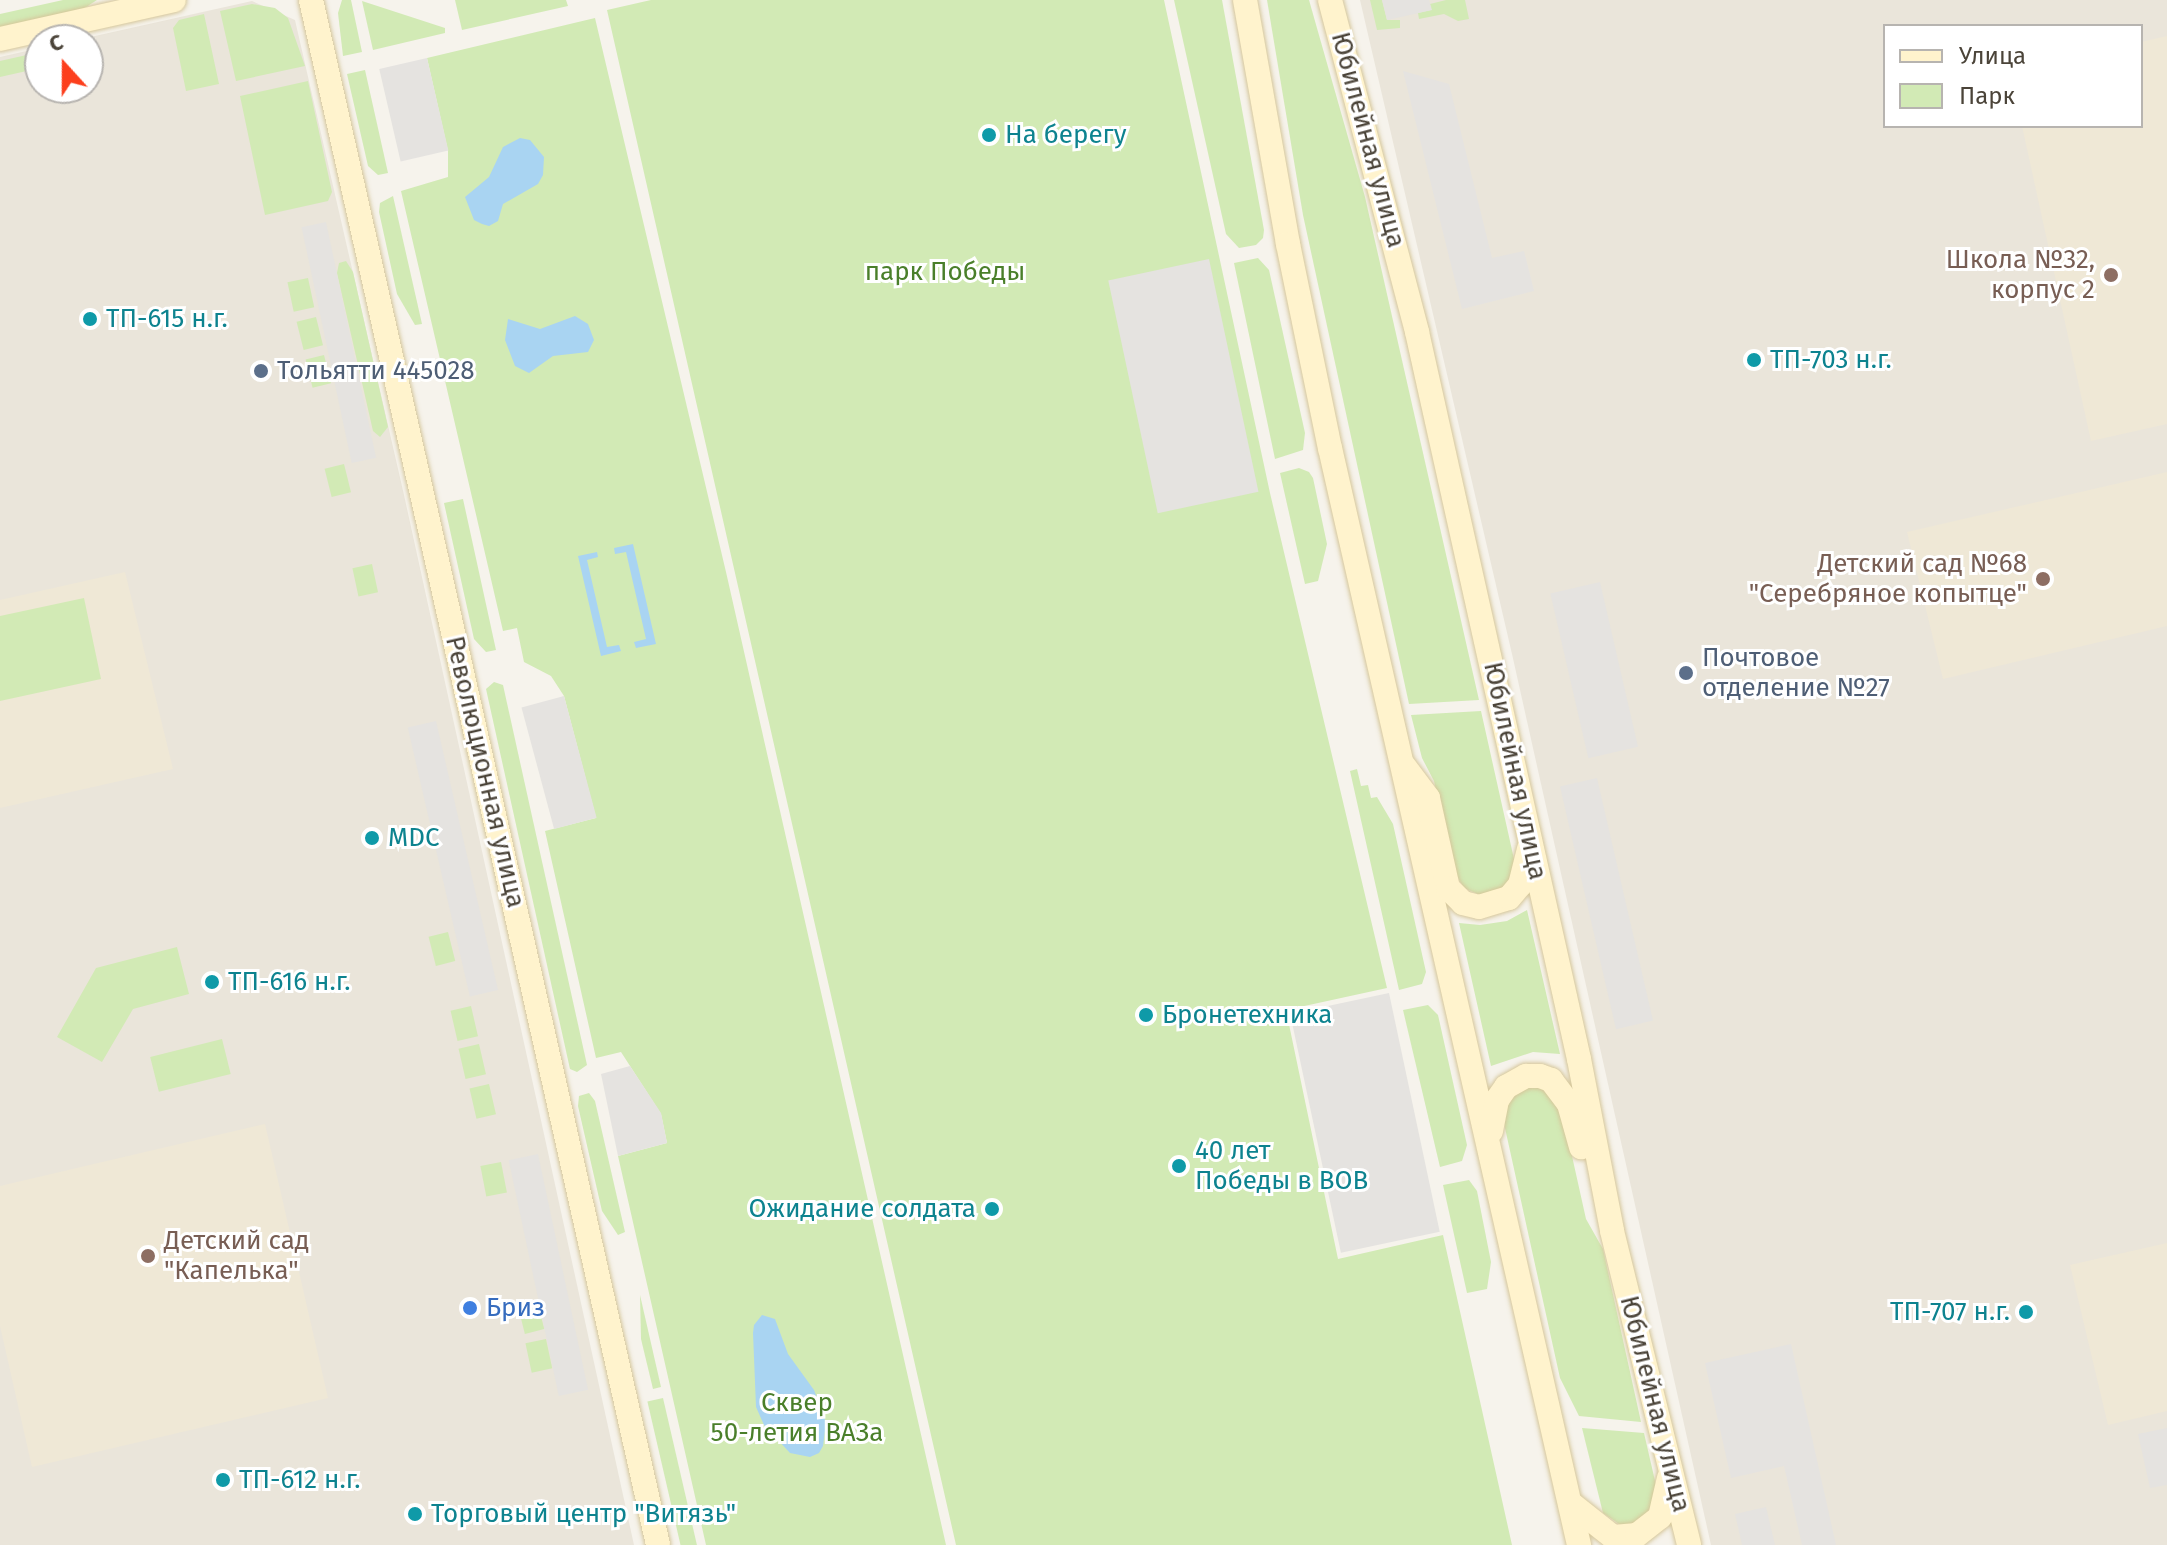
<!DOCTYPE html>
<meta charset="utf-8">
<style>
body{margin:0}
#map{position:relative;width:2167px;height:1545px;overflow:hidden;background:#f6f3ec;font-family:"Fira Sans",sans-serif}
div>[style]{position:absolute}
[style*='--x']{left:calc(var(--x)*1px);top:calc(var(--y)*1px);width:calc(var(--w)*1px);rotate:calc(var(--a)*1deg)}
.residential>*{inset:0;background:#eae5da}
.education>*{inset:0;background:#efe8d6}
.green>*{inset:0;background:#d2eab5;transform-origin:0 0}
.parking>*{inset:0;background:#e5e3e0;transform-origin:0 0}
.water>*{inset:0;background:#a9d4f2}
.roads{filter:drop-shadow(0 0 2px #d6c79b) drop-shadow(0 0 2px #d6c79b)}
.secondary>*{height:24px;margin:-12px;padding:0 12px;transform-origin:12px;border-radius:12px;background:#fff3cd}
.dots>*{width:22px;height:22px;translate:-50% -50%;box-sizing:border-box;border:4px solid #fff;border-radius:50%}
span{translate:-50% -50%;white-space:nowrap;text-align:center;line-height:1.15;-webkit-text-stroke:6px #fff;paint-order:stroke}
.culture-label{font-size:26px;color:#0d838f}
.left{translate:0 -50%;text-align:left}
.right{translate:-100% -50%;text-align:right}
.street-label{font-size:26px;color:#4b4439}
.education-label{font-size:26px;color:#785e54}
.park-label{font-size:26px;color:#4a7f2a}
.service-label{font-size:26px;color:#4e5e75}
.shop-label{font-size:26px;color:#366cbe}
.legend{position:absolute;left:1883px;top:24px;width:260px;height:104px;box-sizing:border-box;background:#fff;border:2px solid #b7b4b0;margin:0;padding:10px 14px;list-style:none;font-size:24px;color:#4b4439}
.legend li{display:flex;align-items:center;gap:16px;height:40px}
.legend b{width:40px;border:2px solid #b7b4b0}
.north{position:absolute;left:24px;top:24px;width:80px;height:80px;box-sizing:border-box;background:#fff;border:2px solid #b7b4b0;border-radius:50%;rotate:339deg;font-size:22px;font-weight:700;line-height:32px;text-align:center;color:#4b4439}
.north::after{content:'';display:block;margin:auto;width:28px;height:36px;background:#fc3f1d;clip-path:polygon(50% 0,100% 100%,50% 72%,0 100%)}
</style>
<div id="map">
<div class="residential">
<i style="clip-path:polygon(evenodd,1360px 0,2167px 0,2167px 1545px,1711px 1545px,1512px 654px,1360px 0,1885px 26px,2141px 26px,2141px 126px,1885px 126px,1885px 26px)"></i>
<i style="clip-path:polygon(252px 1px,295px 20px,404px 495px,634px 1545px,0 1545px,0 57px,40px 48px,40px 88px,88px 88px,88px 40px,77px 40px)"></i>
</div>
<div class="education">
<i style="clip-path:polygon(2167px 36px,2167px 424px,2091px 441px,2022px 126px,2141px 126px,2141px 42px)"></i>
<i style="clip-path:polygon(2167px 472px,2167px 626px,1943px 679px,1907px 532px)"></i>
<i style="clip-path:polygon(125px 572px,173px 769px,0 808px,0 600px)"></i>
<i style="clip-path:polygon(265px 1124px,328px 1398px,32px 1467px,0 1326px,0 1186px)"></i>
<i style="clip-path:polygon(2167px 1243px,2167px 1411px,2108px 1425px,2070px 1265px)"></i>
</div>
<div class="green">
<i style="clip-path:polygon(63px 0,97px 0,80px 11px,0 31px,0 14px)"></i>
<i style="clip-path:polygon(351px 0,362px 52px,343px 56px,338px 13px,342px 0)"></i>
<i style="clip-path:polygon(455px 0,566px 0,568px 6px,462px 30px)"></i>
<i style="clip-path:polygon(651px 0,1164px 0,1270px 493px,1387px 988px,1286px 1010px,1338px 1259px,1443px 1235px,1512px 1545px,956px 1545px,607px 10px)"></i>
<i style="clip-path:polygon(1174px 0,1222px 0,1264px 230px,1263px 238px,1256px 245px,1239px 248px,1226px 234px)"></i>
<i style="clip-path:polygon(1267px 0,1309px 0,1365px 197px,1479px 700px,1409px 704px,1303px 215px)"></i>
<i style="clip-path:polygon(1370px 0,1382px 0,1387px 20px,1400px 20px,1400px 28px,1377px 30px)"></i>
<i style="clip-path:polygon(1446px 0,1465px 0,1469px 19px,1458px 21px,1444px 14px,1419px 19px,1418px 13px,1431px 10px,1430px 4px)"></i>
<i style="clip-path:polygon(362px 1px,445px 28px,445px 33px,373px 50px)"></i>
<i style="clip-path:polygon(252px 4px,275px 8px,288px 18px,305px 66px,236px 81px,220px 11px)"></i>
<i style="clip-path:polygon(204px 14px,219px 84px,186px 91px,173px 28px,179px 20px)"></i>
<i style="clip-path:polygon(595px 18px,726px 572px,946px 1545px,706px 1545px,618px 1156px,667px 1143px,661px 1114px,621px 1052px,596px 1058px,545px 831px,596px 818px,564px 696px,551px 676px,524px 662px,517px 628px,503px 631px,401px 191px,448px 177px,448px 151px,427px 58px)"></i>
<i style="clip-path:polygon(40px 52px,40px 68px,0 77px,0 61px)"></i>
<i style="clip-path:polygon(365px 70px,388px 173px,378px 175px,368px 166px,347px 74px)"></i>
<i style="clip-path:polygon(308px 81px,332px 192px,328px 201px,265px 215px,240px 96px)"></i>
<i style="clip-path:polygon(393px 196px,422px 324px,415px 325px,397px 294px,379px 212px,380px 203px)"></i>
<i style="clip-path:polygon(1258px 258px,1269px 270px,1305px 433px,1303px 450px,1275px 459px,1234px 263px)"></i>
<i style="clip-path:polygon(346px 261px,353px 272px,388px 427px,380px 437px,373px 431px,337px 273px,339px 263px)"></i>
<i style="left:308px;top:278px;width:30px;height:21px;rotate:78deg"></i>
<i style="left:316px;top:317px;width:29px;height:20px;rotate:76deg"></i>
<i style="left:324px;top:355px;width:29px;height:19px;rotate:76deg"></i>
<i style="left:344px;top:464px;width:29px;height:20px;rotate:76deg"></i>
<i style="clip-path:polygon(1299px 468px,1309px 472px,1313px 478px,1327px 544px,1318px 581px,1305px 584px,1280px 473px)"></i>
<i style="clip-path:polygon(463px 499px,496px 650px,486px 652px,474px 639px,444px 503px)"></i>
<i style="left:372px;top:564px;width:29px;height:20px;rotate:78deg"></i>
<i style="clip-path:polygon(84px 598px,101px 679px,0 701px,0 616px)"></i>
<i style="clip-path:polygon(494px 682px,503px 685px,587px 1065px,577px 1072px,570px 1069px,486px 689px)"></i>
<i style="clip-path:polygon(1481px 711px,1516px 868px,1502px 890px,1480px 895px,1464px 888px,1455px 873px,1434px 781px,1422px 758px,1411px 715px)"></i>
<i style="clip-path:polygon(1357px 769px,1361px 786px,1368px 785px,1371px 798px,1377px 797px,1393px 824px,1426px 972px,1422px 984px,1399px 990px,1350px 771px)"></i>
<i style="clip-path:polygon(1527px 910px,1560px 1054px,1533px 1052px,1491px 1066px,1459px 923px,1480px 925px,1507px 921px)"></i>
<i style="left:448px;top:932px;width:30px;height:20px;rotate:76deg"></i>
<i style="clip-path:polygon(177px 947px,189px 994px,133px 1009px,102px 1062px,57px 1037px,96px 968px)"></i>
<i style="clip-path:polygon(1428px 1005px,1438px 1015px,1467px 1145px,1462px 1161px,1440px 1167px,1403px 1010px)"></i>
<i style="left:471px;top:1006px;width:31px;height:21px;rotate:77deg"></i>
<i style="left:222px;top:1039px;width:36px;height:74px;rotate:76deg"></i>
<i style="left:479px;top:1044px;width:31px;height:21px;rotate:77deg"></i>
<i style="left:489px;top:1084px;width:31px;height:20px;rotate:77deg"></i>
<i style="clip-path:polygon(1542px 1084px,1562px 1111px,1586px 1219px,1603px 1249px,1641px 1422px,1579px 1416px,1560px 1378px,1503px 1119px,1504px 1106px,1515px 1090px)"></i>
<i style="clip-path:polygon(589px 1093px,595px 1101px,625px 1232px,618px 1235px,602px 1211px,578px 1106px,579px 1096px)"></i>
<i style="left:501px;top:1162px;width:31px;height:21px;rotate:79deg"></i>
<i style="clip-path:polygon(1469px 1180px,1477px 1191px,1491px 1262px,1487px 1289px,1467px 1293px,1443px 1185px)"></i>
<i style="clip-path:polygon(640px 1295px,661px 1387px,653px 1389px,641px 1339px)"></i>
<i style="left:537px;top:1300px;width:30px;height:20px;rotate:76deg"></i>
<i style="left:546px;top:1339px;width:30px;height:21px;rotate:78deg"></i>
<i style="left:663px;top:1398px;width:151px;height:16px;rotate:77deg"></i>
<i style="clip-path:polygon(1582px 1428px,1644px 1433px,1658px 1494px,1645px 1521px,1622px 1526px,1603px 1513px)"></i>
</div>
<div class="parking">
<i style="clip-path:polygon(1382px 0,1429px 0,1432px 10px,1387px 20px)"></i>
<i style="left:427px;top:58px;width:95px;height:49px;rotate:77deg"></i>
<i style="clip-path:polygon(1403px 71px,1449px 84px,1492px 258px,1524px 251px,1534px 291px,1462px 309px)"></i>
<i style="left:326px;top:222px;width:241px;height:25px;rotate:78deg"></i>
<i style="left:1209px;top:259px;width:238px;height:103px;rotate:78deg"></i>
<i style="left:1600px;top:582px;width:169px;height:51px;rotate:77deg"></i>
<i style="left:564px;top:696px;width:126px;height:44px;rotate:75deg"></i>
<i style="left:436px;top:721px;width:276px;height:29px;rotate:77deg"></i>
<i style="left:1597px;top:778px;width:249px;height:38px;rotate:77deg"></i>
<i style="left:1389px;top:993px;width:244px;height:101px;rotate:78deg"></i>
<i style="clip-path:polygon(630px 1066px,661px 1113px,667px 1143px,618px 1156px,601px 1074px)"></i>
<i style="left:538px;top:1154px;width:241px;height:30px;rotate:78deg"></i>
<i style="clip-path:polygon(1791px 1344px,1836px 1545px,1802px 1545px,1784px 1466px,1731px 1478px,1705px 1363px)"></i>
<i style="clip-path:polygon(2167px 1428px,2167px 1485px,2150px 1488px,2138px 1434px)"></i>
<i style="clip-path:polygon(1766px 1507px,1775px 1545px,1742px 1545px,1735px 1514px)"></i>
</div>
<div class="water">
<i style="clip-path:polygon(520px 138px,530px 140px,544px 157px,543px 175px,538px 184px,503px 204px,498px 221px,489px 226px,482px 224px,474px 220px,465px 197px,489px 177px,503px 147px)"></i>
<i style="clip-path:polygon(575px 316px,588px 324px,594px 340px,588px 352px,553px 356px,529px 373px,515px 366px,505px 340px,508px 319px,540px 329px)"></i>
<i style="clip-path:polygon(633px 544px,656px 644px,636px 648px,634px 642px,646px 639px,626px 552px,615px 554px,614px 548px)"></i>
<i style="clip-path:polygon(597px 552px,598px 557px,587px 560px,607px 647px,619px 645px,621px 651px,601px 656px,578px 556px)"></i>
<i style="clip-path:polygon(762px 1315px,775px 1319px,788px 1354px,814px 1390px,821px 1408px,826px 1423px,823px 1446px,819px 1453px,810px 1457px,790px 1453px,764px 1425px,756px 1407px,753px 1333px,754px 1325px)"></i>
</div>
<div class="roads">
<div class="secondary">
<i style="--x:311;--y:0;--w:1583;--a:77.34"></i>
<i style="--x:1245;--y:0;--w:248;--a:80"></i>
<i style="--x:1288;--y:244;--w:208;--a:78.4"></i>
<i style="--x:1330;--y:448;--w:1125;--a:77.21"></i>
<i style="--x:1330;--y:0;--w:343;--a:75.3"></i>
<i style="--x:1417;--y:332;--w:745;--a:77.44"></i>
<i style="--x:1579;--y:1059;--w:175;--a:79.1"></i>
<i style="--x:1612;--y:1231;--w:323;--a:76.2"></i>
<i style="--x:0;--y:39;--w:178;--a:-12.6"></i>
<i style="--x:1404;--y:766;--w:40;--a:53"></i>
<i style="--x:1428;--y:798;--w:92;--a:77.5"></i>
<i style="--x:1448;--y:888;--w:21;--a:45"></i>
<i style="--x:1463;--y:903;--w:16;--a:14"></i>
<i style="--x:1479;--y:907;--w:31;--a:-17"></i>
<i style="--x:1509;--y:898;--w:17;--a:-50"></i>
<i style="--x:1520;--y:885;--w:37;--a:-76"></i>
<i style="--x:1491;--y:1131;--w:32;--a:-79"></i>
<i style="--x:1497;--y:1100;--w:16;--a:-55"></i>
<i style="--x:1506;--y:1087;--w:23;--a:-29"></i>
<i style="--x:1526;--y:1076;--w:14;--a:0"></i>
<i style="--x:1540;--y:1076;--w:12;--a:20"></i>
<i style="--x:1551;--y:1080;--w:30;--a:53"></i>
<i style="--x:1569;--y:1104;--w:45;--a:74.4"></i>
<i style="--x:1570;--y:1503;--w:55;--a:38.3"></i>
<i style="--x:1613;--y:1537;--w:24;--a:-5"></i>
<i style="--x:1637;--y:1535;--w:29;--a:-38"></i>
<i style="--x:1660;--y:1517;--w:40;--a:-77"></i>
</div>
</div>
<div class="dots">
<i style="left:989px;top:135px;background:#0f9aa8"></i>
<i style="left:2111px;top:275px;background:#8d6e63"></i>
<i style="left:90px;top:319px;background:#0f9aa8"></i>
<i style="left:1754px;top:360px;background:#0f9aa8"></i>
<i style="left:261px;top:371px;background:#5c6f8a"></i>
<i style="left:2043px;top:579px;background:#8d6e63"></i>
<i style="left:1686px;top:673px;background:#5c6f8a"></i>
<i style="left:372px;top:838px;background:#0f9aa8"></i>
<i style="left:212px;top:982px;background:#0f9aa8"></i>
<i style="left:1146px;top:1015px;background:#0f9aa8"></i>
<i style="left:1179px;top:1166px;background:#0f9aa8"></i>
<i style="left:992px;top:1209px;background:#0f9aa8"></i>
<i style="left:148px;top:1256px;background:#8d6e63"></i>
<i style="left:470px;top:1308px;background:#3f7fe0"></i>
<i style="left:2026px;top:1312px;background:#0f9aa8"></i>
<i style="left:223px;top:1480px;background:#0f9aa8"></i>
<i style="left:415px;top:1514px;background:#0f9aa8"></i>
</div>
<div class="culture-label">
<span class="left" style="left:1005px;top:135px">На берегу</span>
<span class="left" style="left:106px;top:319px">ТП-615 н.г.</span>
<span class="left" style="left:1770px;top:360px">ТП-703 н.г.</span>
<span class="left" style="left:388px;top:838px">MDC</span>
<span class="left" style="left:228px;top:982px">ТП-616 н.г.</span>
<span class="left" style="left:1162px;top:1015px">Бронетехника</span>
<span class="left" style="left:1195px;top:1166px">40 лет<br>Победы в ВОВ</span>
<span class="right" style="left:976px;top:1209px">Ожидание солдата</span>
<span class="right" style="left:2010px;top:1312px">ТП-707 н.г.</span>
<span class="left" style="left:239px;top:1480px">ТП-612 н.г.</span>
<span class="left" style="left:431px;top:1514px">Торговый центр "Витязь"</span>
</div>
<div class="street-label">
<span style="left:1368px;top:140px;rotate:75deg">Юбилейная улица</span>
<span style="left:1515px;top:771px;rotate:78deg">Юбилейная улица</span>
<span style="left:485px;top:772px;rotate:77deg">Революционная улица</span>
<span style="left:1655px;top:1404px;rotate:76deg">Юбилейная улица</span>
</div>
<div class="education-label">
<span class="right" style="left:2095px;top:275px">Школа №32,<br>корпус 2</span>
<span class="right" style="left:2027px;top:579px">Детский сад №68<br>"Серебряное копытце"</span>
<span class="left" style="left:164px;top:1256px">Детский сад<br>"Капелька"</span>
</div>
<div class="park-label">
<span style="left:945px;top:272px">парк Победы</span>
<span style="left:797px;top:1418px">Сквер<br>50-летия ВАЗа</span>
</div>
<div class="service-label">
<span class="left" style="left:277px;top:371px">Тольятти 445028</span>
<span class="left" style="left:1702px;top:673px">Почтовое<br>отделение №27</span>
</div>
<div class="shop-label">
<span class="left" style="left:486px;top:1308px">Бриз</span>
</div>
<ul class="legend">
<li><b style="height:10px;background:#fff3cd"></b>Улица</li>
<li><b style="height:22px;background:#d2eab5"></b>Парк</li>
</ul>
<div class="north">С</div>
</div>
